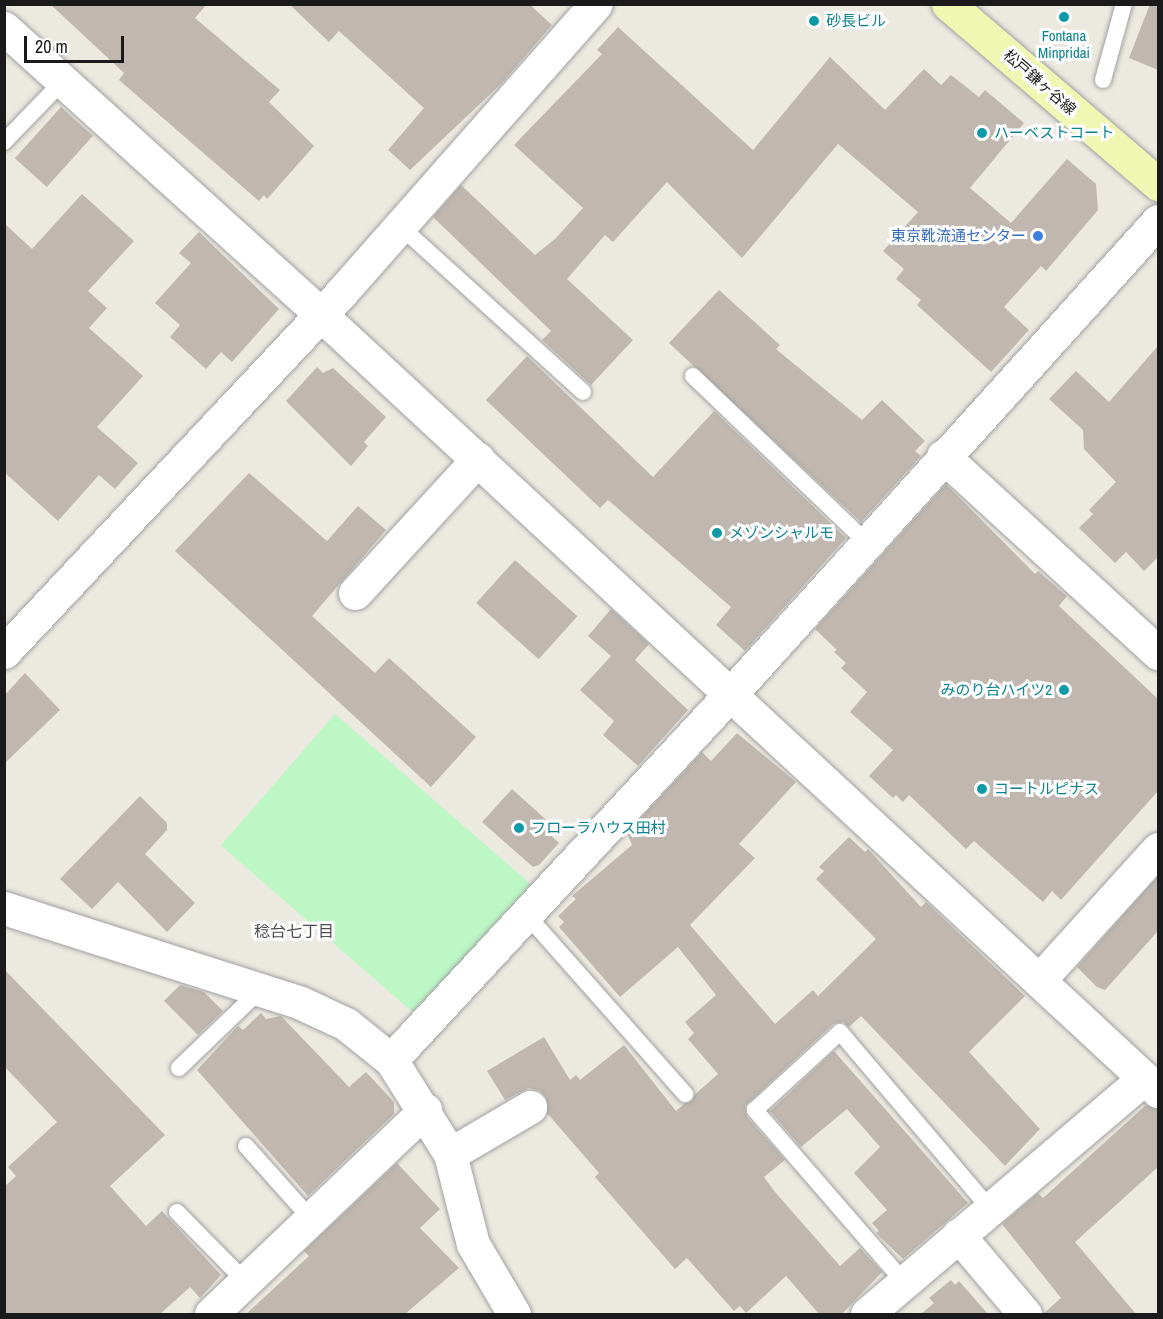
<!DOCTYPE html>
<meta charset="utf-8">
<style>
body{margin:0}
#map{position:relative;width:1163px;height:1319px;overflow:hidden;background:#ece9e0;font-family:"Archivo Narrow","Noto Sans JP",sans-serif}
div>[style]{position:absolute}
[style*='--x']{left:calc(var(--x)*1px);top:calc(var(--y)*1px);width:calc(var(--w)*1px);rotate:calc(var(--a)*1deg)}
.park>*{inset:0;background:#bcf7c5;transform-origin:0 0}
.building>*{inset:0;background:#c0b8b0;transform-origin:0 0}
.roads{filter:drop-shadow(0 0 2px #a1a1a1) drop-shadow(0 0 2px #a1a1a1)}
.service>*{height:16px;margin:-8px;padding:0 8px;transform-origin:8px;border-radius:8px;background:#fff}
.minor>*{height:33px;margin:-16.5px;padding:0 16.5px;transform-origin:16.5px;border-radius:16.5px;background:#fff}
.secondary>*{height:33px;margin:-16.5px;padding:0 16.5px;transform-origin:16.5px;border-radius:16.5px;background:#eff7b3}
.dots>*{width:16px;height:16px;translate:-50% -50%;box-sizing:border-box;border:3px solid #fff;border-radius:50%}
span{translate:-50% -50%;white-space:nowrap;text-align:center;line-height:1.15;-webkit-text-stroke:6px #fff;paint-order:stroke}
.culture-label{font-size:15px;color:#0d838f}
.left{translate:0 -50%;text-align:left}
.right{translate:-100% -50%;text-align:right}
.street-label{font-size:15px;color:#1a1a1a}
.shop-label{font-size:15px;color:#366cbe}
.neighbourhood-label{font-size:16px;color:#4d4d4d}
.frame{position:absolute;inset:0;border:6px solid #1a1a1a;pointer-events:none}
.scale{position:absolute;left:24px;top:36px;width:100px;height:27px;box-sizing:border-box;border:3px solid #1a1a1a;border-top:0;padding-left:8px;font-size:18px;line-height:21px;white-space:nowrap;color:#1a1a1a;-webkit-text-stroke:4px #fff;paint-order:stroke}
</style>
<div id="map">
<div class="park">
<i style="left:335px;top:714px;width:261px;height:174px;rotate:41deg"></i>
</div>
<div class="building">
<i style="clip-path:polygon(50px 4px,207px 4px,195px 18px,280px 90px,269px 102px,314px 146px,267px 199px,264px 195px,259px 201px,119px 80px,124px 73px)"></i>
<i style="clip-path:polygon(289px 4px,529px 4px,552px 25px,501px 84px,410px 170px,388px 150px,424px 108px,339px 31px,329px 42px)"></i>
<i style="clip-path:polygon(1150px 4px,1158px 4px,1158px 70px,1129px 58px)"></i>
<i style="clip-path:polygon(618px 27px,753px 150px,830px 57px,885px 110px,924px 69px,941px 85px,951px 75px,979px 97px,985px 90px,1024px 123px,970px 188px,1011px 223px,1067px 159px,1096px 184px,1098px 210px,1046px 271px,1041px 266px,1004px 307px,1029px 330px,991px 372px,917px 305px,921px 300px,896px 279px,904px 269px,883px 251px,918px 212px,838px 144px,742px 258px,667px 182px,613px 242px,605px 235px,567px 279px,633px 340px,591px 385px,542px 340px,551px 331px,433px 217px,461px 185px,535px 255px,555px 239px,583px 208px,514px 145px,602px 54px,597px 50px)"></i>
<i style="left:61px;top:107px;width:43px;height:69px;rotate:42deg"></i>
<i style="clip-path:polygon(82px 194px,134px 241px,88px 291px,107px 308px,89px 328px,143px 376px,97px 427px,138px 463px,115px 489px,99px 475px,58px 521px,4px 472px,4px 223px,32px 249px)"></i>
<i style="clip-path:polygon(199px 232px,279px 309px,232px 362px,221px 352px,206px 369px,170px 337px,180px 325px,155px 303px,191px 263px,179px 253px)"></i>
<i style="clip-path:polygon(719px 290px,780px 345px,776px 349px,862px 420px,882px 400px,925px 441px,915px 451px,921px 456px,861px 522px,669px 343px)"></i>
<i style="clip-path:polygon(1158px 346px,1158px 557px,1144px 571px,1126px 552px,1115px 563px,1079px 528px,1093px 514px,1089px 510px,1116px 482px,1084px 449px,1083px 430px,1049px 399px,1076px 371px,1109px 402px)"></i>
<i style="clip-path:polygon(527px 356px,653px 477px,714px 411px,846px 538px,745px 651px,716px 625px,731px 607px,608px 500px,600px 508px,486px 400px)"></i>
<i style="clip-path:polygon(317px 367px,323px 373px,333px 368px,386px 417px,364px 442px,368px 446px,351px 466px,286px 401px)"></i>
<i style="clip-path:polygon(249px 473px,327px 541px,358px 506px,386px 530px,312px 616px,375px 673px,389px 658px,476px 737px,431px 787px,175px 551px)"></i>
<i style="clip-path:polygon(946px 484px,1035px 574px,1038px 571px,1067px 596px,1059px 606px,1158px 699px,1158px 791px,1061px 900px,1052px 891px,1043px 902px,974px 841px,966px 849px,909px 795px,903px 802px,896px 795px,893px 798px,869px 776px,893px 750px,850px 712px,867px 692px,841px 668px,846px 663px,834px 652px,837px 650px,815px 629px)"></i>
<i style="left:515px;top:560px;width:84px;height:58px;rotate:42deg"></i>
<i style="clip-path:polygon(611px 609px,649px 644px,635px 660px,688px 710px,638px 766px,603px 735px,614px 721px,580px 690px,611px 656px,588px 636px)"></i>
<i style="clip-path:polygon(25px 673px,60px 710px,4px 764px,4px 696px)"></i>
<i style="clip-path:polygon(737px 733px,796px 782px,739px 844px,755px 858px,690px 925px,775px 1024px,813px 990px,818px 996px,876px 939px,816px 879px,824px 871px,819px 867px,849px 837px,865px 852px,868px 849px,921px 907px,926px 902px,1025px 996px,969px 1052px,1040px 1129px,1005px 1166px,861px 1016px,849px 1027px,843px 1022px,833px 1024px,745px 1106px,747px 1117px,785px 1160px,764px 1177px,775px 1192px,840px 1266px,860px 1248px,882px 1272px,842px 1314px,819px 1314px,786px 1276px,746px 1313px,740px 1306px,734px 1311px,687px 1258px,675px 1269px,595px 1177px,599px 1173px,547px 1113px,546px 1098px,540px 1091px,529px 1088px,505px 1100px,487px 1071px,544px 1037px,570px 1080px,576px 1075px,580px 1080px,624px 1045px,676px 1111px,718px 1074px,688px 1039px,694px 1033px,685px 1022px,716px 995px,678px 947px,620px 997px,559px 927px,564px 922px,558px 916px,576px 899px,572px 896px,632px 845px,627px 833px,702px 752px,711px 761px)"></i>
<i style="clip-path:polygon(512px 789px,552px 825px,546px 831px,559px 843px,539px 865px,533px 867px,482px 822px)"></i>
<i style="clip-path:polygon(140px 796px,167px 823px,167px 830px,145px 854px,195px 903px,167px 932px,118px 882px,92px 909px,60px 879px)"></i>
<i style="clip-path:polygon(1158px 876px,1158px 931px,1105px 990px,1097px 987px,1077px 967px)"></i>
<i style="clip-path:polygon(4px 969px,165px 1135px,110px 1186px,146px 1226px,162px 1211px,221px 1275px,200px 1298px,190px 1287px,160px 1314px,4px 1314px,4px 1187px,16px 1176px,8px 1167px,57px 1122px,4px 1066px)"></i>
<i style="clip-path:polygon(180px 985px,204px 992px,223px 1011px,198px 1035px,164px 1001px)"></i>
<i style="clip-path:polygon(261px 1013px,266px 1019px,281px 1016px,349px 1087px,366px 1072px,394px 1102px,394px 1114px,308px 1196px,197px 1070px,238px 1026px,243px 1030px)"></i>
<i style="clip-path:polygon(834px 1051px,968px 1203px,903px 1259px,876px 1233px,879px 1231px,872px 1223px,887px 1210px,854px 1173px,880px 1147px,847px 1109px,801px 1147px,770px 1111px)"></i>
<i style="clip-path:polygon(1146px 1105px,1158px 1109px,1158px 1167px,1075px 1242px,1136px 1314px,1043px 1314px,1061px 1298px,1002px 1224px,1038px 1193px,1043px 1198px)"></i>
<i style="clip-path:polygon(397px 1163px,440px 1209px,420px 1228px,459px 1268px,405px 1314px,246px 1314px,309px 1256px,304px 1251px)"></i>
<i style="clip-path:polygon(951px 1280px,955px 1285px,959px 1281px,988px 1314px,921px 1314px,934px 1303px,929px 1298px)"></i>
</div>
<div class="roads">
<div class="service">
<i style="--x:1103;--y:80;--w:79;--a:-74.6"></i>
<i style="--x:4;--y:142;--w:85;--a:-46"></i>
<i style="--x:400;--y:226;--w:247;--a:42.2"></i>
<i style="--x:693;--y:376;--w:241;--a:43.8"></i>
<i style="--x:525;--y:913;--w:242;--a:48.5"></i>
<i style="--x:179;--y:1068;--w:114;--a:-43.9"></i>
<i style="--x:246;--y:1146;--w:98;--a:48.3"></i>
<i style="--x:177;--y:1212;--w:97;--a:45.4"></i>
<i style="--x:904;--y:1282;--w:228;--a:-130.9"></i>
<i style="--x:755;--y:1110;--w:115;--a:-42.5"></i>
<i style="--x:840;--y:1032;--w:231;--a:49.7"></i>
</div>
<div class="minor">
<i style="--x:4;--y:28;--w:426;--a:42.1"></i>
<i style="--x:320;--y:314;--w:1143;--a:42.84"></i>
<i style="--x:943;--y:456;--w:292;--a:42.5"></i>
<i style="--x:355;--y:593;--w:182;--a:-47.5"></i>
<i style="--x:4;--y:652;--w:492;--a:-46.8"></i>
<i style="--x:341;--y:293;--w:385;--a:-48.6"></i>
<i style="--x:4;--y:908;--w:312;--a:17.7"></i>
<i style="--x:301;--y:1003;--w:50;--a:25"></i>
<i style="--x:346;--y:1024;--w:58;--a:38.7"></i>
<i style="--x:391;--y:1060;--w:111;--a:57.9"></i>
<i style="--x:450;--y:1154;--w:93;--a:75.7"></i>
<i style="--x:473;--y:1244;--w:81;--a:59.6"></i>
<i style="--x:1041;--y:978;--w:174;--a:-47.8"></i>
<i style="--x:391;--y:1060;--w:524;--a:-47.17"></i>
<i style="--x:747;--y:676;--w:613;--a:-47.91"></i>
<i style="--x:450;--y:1154;--w:93;--a:-30.4"></i>
<i style="--x:958;--y:1235;--w:104;--a:49.7"></i>
<i style="--x:211;--y:1314;--w:296;--a:-43.6"></i>
<i style="--x:867;--y:1314;--w:364;--a:-40.4"></i>
</div>
<div class="secondary">
<i style="--x:948;--y:4;--w:277;--a:40.6"></i>
</div>
</div>
<div class="dots">
<i style="left:1064px;top:17px;background:#0f9aa8"></i>
<i style="left:814px;top:21px;background:#0f9aa8"></i>
<i style="left:982px;top:133px;background:#0f9aa8"></i>
<i style="left:1038px;top:236px;background:#3f7fe0"></i>
<i style="left:717px;top:533px;background:#0f9aa8"></i>
<i style="left:1064px;top:690px;background:#0f9aa8"></i>
<i style="left:982px;top:789px;background:#0f9aa8"></i>
<i style="left:519px;top:828px;background:#0f9aa8"></i>
</div>
<div class="culture-label">
<span class="left" style="left:826px;top:21px">砂長ビル</span>
<span style="left:1064px;top:44px">Fontana<br>Minpridai</span>
<span class="left" style="left:994px;top:133px">ハーベストコート</span>
<span class="left" style="left:729px;top:533px">メゾンシャルモ</span>
<span class="right" style="left:1052px;top:690px">みのり台ハイツ2</span>
<span class="left" style="left:994px;top:789px">コートルピナス</span>
<span class="left" style="left:531px;top:828px">フローラハウス田村</span>
</div>
<div class="street-label">
<span style="left:1040px;top:82px;rotate:41deg">松戸鎌ヶ谷線</span>
</div>
<div class="shop-label">
<span class="right" style="left:1026px;top:236px">東京靴流通センター</span>
</div>
<div class="neighbourhood-label">
<span style="left:294px;top:931px">稔台七丁目</span>
</div>
<div class="frame"></div>
<div class="scale">20 m</div>
</div>
